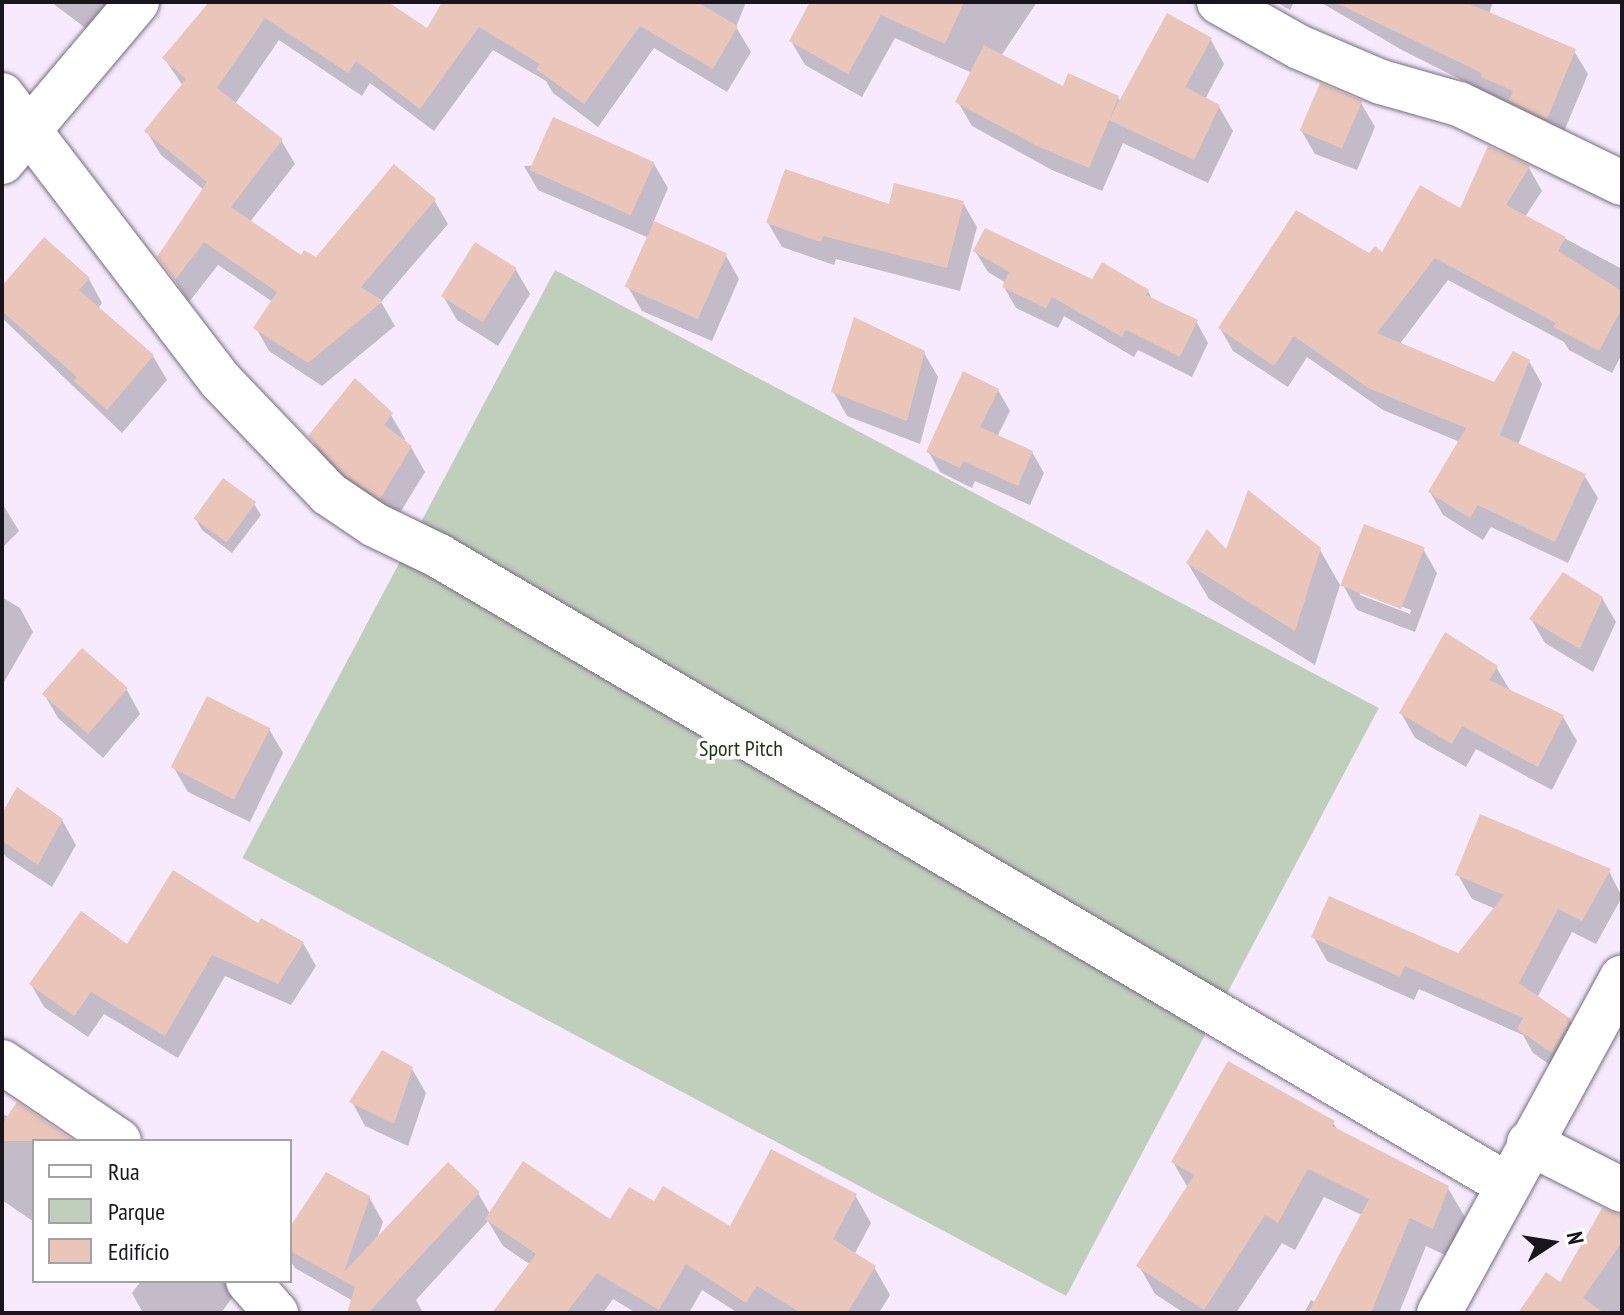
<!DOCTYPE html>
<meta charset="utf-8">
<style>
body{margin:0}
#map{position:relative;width:1624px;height:1315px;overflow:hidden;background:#f6eafc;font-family:"PT Sans Narrow",sans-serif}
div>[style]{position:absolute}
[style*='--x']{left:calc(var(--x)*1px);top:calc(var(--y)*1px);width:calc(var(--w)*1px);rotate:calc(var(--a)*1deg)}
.green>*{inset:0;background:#c0cebc;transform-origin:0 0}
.shadow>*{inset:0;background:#0003}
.building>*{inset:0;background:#e9c6b9;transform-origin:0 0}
.roads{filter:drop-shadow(0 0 2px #796c80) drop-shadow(0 0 2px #796c80)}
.street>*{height:44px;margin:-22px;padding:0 22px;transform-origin:22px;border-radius:22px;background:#fff}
span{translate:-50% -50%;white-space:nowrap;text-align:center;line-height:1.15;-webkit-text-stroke:7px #fff;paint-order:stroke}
.park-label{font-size:22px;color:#19360e}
.frame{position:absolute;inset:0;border:4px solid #1a151d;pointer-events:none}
.legend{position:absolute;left:32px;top:1139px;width:260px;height:144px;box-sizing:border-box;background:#fff;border:2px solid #a3a1a5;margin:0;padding:10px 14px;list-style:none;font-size:24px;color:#1a151d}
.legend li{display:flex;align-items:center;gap:16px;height:40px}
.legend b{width:40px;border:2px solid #a3a1a5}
.north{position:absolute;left:1512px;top:1203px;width:80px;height:80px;-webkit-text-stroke:6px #fff;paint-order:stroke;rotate:78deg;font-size:22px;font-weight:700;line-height:32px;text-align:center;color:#1a151d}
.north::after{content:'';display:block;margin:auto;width:28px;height:36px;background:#1a151d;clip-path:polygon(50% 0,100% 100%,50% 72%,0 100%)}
</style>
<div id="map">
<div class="green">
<i style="left:555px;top:270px;width:933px;height:666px;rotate:28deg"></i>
</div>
<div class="shadow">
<i style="clip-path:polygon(51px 2px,128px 2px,100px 39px)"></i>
<i style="clip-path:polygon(212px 2px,385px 2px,427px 31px,445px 2px,746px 2px,736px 27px,751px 52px,727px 92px,654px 48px,598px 127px,553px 93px,546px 81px,493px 50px,434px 131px,370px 83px,362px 96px,279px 40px,235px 104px,281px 140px,295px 164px,250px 222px,302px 257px,316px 260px,434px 200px,448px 224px,381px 302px,395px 326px,322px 386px,269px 351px,256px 328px,273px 302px,218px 265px,189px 302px,160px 257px,204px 190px,161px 155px,147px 132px,183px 86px,164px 58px)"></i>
<i style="clip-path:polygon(812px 2px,1037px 2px,1001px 56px,1064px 88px,1118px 97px,1120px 102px,1211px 40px,1224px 64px,1205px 99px,1219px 107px,1233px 131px,1208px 183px,1123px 143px,1102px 191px,1052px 170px,972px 126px,958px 102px,972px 73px,895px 38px,862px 97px,805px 65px,791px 41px)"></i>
<i style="clip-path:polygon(1276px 2px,1294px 2px,1290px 10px)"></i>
<i style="clip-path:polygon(1320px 2px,1493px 2px,1489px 14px,1574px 51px,1588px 74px,1560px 141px,1515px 107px,1402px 50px)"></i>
<i style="clip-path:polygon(1361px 103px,1375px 127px,1357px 170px,1315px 154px,1301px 130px)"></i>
<i style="clip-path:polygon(1489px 149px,1529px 168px,1542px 191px,1525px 217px,1622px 269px,1622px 354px,1612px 373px,1569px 350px,1564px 342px,1448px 280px,1399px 345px,1495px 384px,1529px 361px,1542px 384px,1518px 445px,1584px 475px,1598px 498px,1568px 563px,1491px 527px,1483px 540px,1443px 515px,1430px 492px,1460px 442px,1383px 410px,1307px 357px,1288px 387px,1233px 351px,1220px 328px,1370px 256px,1382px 255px,1461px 211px)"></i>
<i style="clip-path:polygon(654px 164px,668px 188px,653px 223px,725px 254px,739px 279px,712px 341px,642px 311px,628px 287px,649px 238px,538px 190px,524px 166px)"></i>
<i style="clip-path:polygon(963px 203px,977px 227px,960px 291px,836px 259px,834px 265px,782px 247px,768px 223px,890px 206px)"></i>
<i style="clip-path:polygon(476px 244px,516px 270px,530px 294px,498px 346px,457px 320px,443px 296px)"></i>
<i style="clip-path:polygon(975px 251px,1093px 281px,1148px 291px,1153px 301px,1196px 321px,1208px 343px,1192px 377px,1138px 350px,1134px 357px,1064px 316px,1058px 328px,1016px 308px,1004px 287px,1006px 283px,988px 272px)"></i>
<i style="clip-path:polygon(89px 279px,102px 303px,98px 308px,153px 356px,167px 380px,122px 433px,2px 318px,2px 289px)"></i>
<i style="clip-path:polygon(924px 353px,938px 377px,920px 444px,847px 416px,833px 391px)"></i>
<i style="clip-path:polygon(998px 390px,1010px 411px,997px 437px,1032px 452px,1044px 473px,1030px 505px,975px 481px,972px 488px,940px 472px,928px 451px)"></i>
<i style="clip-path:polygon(391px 415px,405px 439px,403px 442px,411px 447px,425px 472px,395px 521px,361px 499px,324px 460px,310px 436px)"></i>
<i style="clip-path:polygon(2px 503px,19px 531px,2px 548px)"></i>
<i style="clip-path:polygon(254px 504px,261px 515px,232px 553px,202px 530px,195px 518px)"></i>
<i style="clip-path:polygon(evenodd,1423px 549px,1437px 573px,1415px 632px,1357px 610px,1343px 585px,1423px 549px,1360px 591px,1411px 610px,1410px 614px,1360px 595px,1360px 591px)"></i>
<i style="clip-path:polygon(1320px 550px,1340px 585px,1315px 665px,1209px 599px,1188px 564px,1227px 553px)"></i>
<i style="clip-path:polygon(2px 597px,20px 608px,33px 632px,4px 682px)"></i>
<i style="clip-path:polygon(1602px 598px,1616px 622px,1593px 672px,1545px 643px,1531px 619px)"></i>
<i style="clip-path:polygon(1496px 667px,1511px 692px,1563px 717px,1577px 741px,1552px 790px,1476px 749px,1466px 767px,1415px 738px,1401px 713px)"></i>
<i style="clip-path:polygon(127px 690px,140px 714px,103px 758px,58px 718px,44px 694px)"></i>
<i style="clip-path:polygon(269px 729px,283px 753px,250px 822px,188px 792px,174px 768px)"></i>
<i style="clip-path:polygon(2px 817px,62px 820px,76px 845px,52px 887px,6px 857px,2px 851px)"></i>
<i style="clip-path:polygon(1609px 871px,1622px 897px,1596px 944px,1572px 932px,1537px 998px,1570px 1020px,1584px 1045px,1566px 1076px,1533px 1053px,1523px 1035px,1419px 989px,1414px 1000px,1327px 961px,1313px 936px,1458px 956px,1496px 909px,1472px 899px,1458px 875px)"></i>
<i style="clip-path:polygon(259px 926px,303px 943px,316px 966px,291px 1005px,225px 976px,178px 1058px,104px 1014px,88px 1037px,44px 1007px,31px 984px,128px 947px)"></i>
<i style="clip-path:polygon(412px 1069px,426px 1093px,408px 1146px,365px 1126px,352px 1102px)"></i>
<i style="clip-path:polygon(2px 1114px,70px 1141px,34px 1141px,34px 1222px,2px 1200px)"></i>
<i style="clip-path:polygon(1333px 1123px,1339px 1132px,1448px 1188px,1465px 1217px,1449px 1257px,1426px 1246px,1399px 1313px,1304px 1313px,1311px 1300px,1316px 1303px,1362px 1215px,1324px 1197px,1295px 1250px,1282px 1243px,1236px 1313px,1184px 1313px,1155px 1294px,1139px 1266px,1188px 1188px,1173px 1162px)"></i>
<i style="clip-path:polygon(478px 1193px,490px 1214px,610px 1222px,654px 1204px,731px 1228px,855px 1195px,871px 1223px,854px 1255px,874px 1267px,890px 1295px,879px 1313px,738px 1313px,702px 1290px,689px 1313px,636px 1313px,613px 1299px,603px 1313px,495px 1313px,531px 1265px,503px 1246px,488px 1221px,416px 1300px,423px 1313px,349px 1313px,353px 1301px,295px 1268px,290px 1260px,290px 1231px,369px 1197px,383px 1222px,376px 1242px)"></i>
<i style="clip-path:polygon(1622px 1216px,1622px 1313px,1520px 1313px,1561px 1285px)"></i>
<i style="clip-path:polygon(141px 1281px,232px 1281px,237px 1291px,221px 1313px,143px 1313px,132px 1293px)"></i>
</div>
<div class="building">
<i style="clip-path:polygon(209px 2px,388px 2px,427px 28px,441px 4px,438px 2px,697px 2px,738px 26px,713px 69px,640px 26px,584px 104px,536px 69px,540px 64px,479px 27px,420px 109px,356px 61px,348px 73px,265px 18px,217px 88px,283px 139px,231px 207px,301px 255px,304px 250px,316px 257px,394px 164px,436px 199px,361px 287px,383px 301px,308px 363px,253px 328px,277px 292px,204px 242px,175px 280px,157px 257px,207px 182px,144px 131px,186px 79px,162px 58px)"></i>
<i style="clip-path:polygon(810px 2px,964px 2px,945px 44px,881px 15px,848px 74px,789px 41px)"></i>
<i style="clip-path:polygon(1334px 2px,1465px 2px,1576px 49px,1547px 119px,1509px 100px,1513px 91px,1481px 77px,1482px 73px)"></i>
<i style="clip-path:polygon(1167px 13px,1212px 38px,1185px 87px,1220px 105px,1194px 160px,1109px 120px,1089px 168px,1037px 146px,955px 102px,984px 45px,1063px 86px,1068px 73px,1119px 96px,1110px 118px)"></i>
<i style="left:1320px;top:83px;width:46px;height:52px;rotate:23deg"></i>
<i style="left:553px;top:117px;width:111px;height:58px;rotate:24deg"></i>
<i style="clip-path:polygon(1488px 146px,1530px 166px,1506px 205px,1566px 237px,1558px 251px,1622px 291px,1622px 308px,1599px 351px,1553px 327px,1556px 323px,1435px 258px,1377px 333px,1494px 382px,1513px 351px,1530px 360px,1500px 435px,1586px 474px,1555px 542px,1478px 505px,1470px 518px,1428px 492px,1466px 428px,1368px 388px,1294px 336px,1274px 366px,1218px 328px,1296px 210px,1369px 253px,1375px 246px,1382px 252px,1420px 185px,1460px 208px)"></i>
<i style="clip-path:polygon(785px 169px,889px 204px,894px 183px,964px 201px,947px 268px,823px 236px,821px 242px,766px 223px)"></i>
<i style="left:654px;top:221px;width:80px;height:72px;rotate:24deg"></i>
<i style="clip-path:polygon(985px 228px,1092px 279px,1102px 262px,1149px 290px,1146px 295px,1198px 320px,1180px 357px,1126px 330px,1122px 337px,1052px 297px,1046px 308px,1002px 287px,1009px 272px,973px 251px)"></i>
<i style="clip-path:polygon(44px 237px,90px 278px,79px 290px,154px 355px,107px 410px,74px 381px,77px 377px,2px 311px,2px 286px)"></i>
<i style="left:475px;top:242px;width:49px;height:64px;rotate:32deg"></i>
<i style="clip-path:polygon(854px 317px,925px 351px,907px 421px,831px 392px)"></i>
<i style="clip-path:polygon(963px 371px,999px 389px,980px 427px,1033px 451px,1018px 486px,963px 461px,960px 468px,926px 452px)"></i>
<i style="clip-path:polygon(355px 378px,393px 413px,384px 425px,412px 446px,380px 499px,345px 475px,308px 436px)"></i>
<i style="left:223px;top:478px;width:41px;height:50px;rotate:36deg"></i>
<i style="clip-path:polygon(1248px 490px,1321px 548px,1295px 631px,1186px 563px,1207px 529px,1226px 549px)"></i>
<i style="left:1364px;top:524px;width:65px;height:66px;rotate:21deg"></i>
<i style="clip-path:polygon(1563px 572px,1603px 597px,1580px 649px,1529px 619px)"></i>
<i style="clip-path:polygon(1445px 632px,1498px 666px,1489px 680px,1564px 715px,1538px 767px,1462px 726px,1452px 744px,1399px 713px)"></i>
<i style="left:82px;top:648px;width:61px;height:61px;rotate:41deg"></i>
<i style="left:207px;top:696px;width:71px;height:80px;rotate:27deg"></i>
<i style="clip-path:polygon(17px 787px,63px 819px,38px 865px,2px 841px,2px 813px)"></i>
<i style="clip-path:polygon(1480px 814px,1611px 869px,1582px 921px,1558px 909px,1519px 983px,1571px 1019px,1552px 1053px,1517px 1029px,1523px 1018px,1405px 966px,1400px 977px,1311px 937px,1329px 896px,1458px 953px,1504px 895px,1455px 875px)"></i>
<i style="clip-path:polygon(173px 870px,258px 923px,261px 918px,304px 942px,278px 984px,212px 955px,165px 1036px,91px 992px,74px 1016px,29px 984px,81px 911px,127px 944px)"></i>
<i style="clip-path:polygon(382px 1050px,413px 1067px,394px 1124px,349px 1102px)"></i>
<i style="clip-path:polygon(1228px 1061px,1335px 1121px,1332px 1126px,1449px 1186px,1433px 1229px,1410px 1218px,1371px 1313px,1308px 1313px,1369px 1199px,1308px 1169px,1278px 1223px,1265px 1215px,1204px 1310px,1136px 1266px,1194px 1175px,1171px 1162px)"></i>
<i style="clip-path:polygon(17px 1102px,74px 1141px,2px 1141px,2px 1124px)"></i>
<i style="clip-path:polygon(771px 1149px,857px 1194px,833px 1239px,876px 1266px,847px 1313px,801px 1313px,757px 1286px,746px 1303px,686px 1264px,659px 1310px,597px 1273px,566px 1313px,492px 1313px,536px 1254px,485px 1219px,523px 1161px,610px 1219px,629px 1187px,654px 1201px,663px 1186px,730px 1226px)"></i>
<i style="clip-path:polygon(448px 1162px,480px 1192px,368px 1313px,347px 1313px,355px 1287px,290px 1251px,290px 1227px,326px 1172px,370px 1196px,344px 1272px)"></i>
<i style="clip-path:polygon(1602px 1208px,1622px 1215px,1622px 1242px,1583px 1298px,1604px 1313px,1518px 1313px,1546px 1272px,1560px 1282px)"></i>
</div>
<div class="roads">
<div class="street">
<i style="--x:1219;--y:2;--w:92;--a:29.4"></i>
<i style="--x:1299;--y:47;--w:89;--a:23.1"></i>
<i style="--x:1381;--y:82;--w:81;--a:15.8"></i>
<i style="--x:1459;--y:104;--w:181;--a:25.9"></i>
<i style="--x:2;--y:95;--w:359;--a:52.6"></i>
<i style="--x:220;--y:380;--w:158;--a:46.3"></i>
<i style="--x:329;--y:494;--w:55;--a:34"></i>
<i style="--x:375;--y:525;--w:71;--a:25.8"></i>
<i style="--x:439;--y:556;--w:1238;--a:30.48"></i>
<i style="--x:2;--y:162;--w:209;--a:-49.8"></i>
<i style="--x:2;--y:1062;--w:141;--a:34"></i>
<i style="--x:1529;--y:1143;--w:104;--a:26.8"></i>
<i style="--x:248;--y:1281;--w:43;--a:48.8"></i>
<i style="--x:1439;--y:1313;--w:382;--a:-61.4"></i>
</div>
</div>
<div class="park-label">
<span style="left:741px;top:749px">Sport Pitch</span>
</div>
<div class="frame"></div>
<ul class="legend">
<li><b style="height:10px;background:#fff"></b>Rua</li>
<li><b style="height:22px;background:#c0cebc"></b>Parque</li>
<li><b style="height:22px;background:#e9c6b9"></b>Edifício</li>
</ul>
<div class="north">N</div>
</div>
